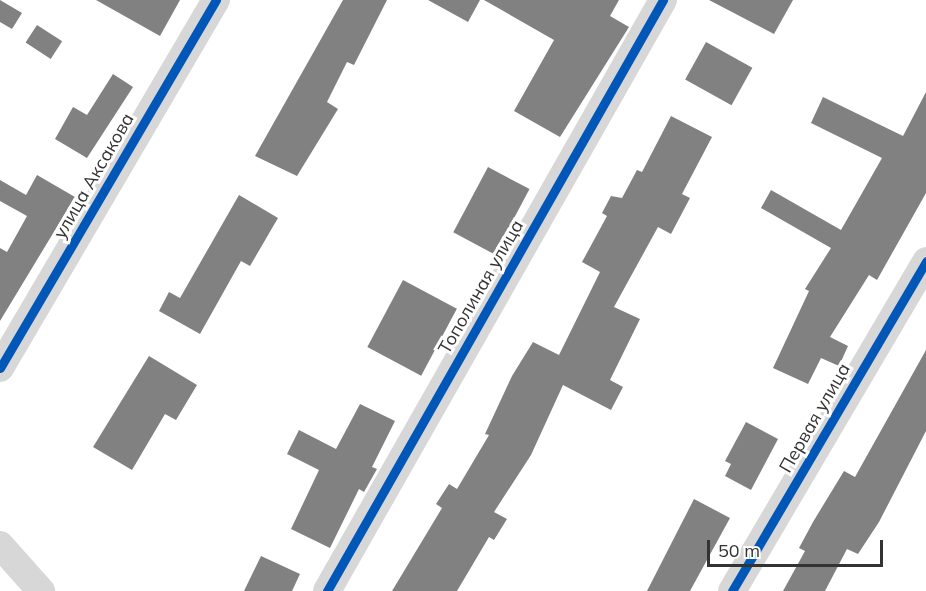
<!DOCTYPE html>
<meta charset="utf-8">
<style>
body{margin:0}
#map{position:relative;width:926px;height:591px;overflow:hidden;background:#fff;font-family:Mulish,sans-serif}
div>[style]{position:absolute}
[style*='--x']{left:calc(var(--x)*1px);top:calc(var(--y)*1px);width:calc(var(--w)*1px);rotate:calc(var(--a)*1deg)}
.building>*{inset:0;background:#818181;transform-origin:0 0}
.street>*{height:28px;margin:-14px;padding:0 14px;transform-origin:14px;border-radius:14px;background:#d7d7d7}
.cycleway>*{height:9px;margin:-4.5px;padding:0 4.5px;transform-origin:4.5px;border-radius:4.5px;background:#0057b8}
span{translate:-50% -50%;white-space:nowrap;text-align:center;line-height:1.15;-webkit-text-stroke:6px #fff;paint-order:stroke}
.street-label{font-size:18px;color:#333}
.scale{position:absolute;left:707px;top:540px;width:176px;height:27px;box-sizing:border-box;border:3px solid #333;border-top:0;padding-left:8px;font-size:18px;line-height:21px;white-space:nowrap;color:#333;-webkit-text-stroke:4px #fff;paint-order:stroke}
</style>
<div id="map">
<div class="building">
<i style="clip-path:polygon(0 0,22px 13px,12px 29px,0 22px)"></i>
<i style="clip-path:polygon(96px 0,180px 0,160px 36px)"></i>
<i style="clip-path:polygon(343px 0,387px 0,354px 65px,347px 62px,327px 102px,338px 109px,297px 176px,255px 156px)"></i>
<i style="clip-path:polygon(428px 0,480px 0,468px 22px)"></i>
<i style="clip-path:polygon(484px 0,619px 0,610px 16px,629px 27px,560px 137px,514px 111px,554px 40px)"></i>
<i style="clip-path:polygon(709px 0,793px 0,774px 34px)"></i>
<i style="left:37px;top:25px;width:30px;height:21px;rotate:33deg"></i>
<i style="left:706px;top:42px;width:53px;height:43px;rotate:29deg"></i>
<i style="clip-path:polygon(113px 74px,133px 87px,87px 158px,55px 139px,73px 107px,87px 115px)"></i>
<i style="clip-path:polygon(926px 92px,926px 193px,877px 280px,869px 275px,830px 337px,848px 346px,839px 366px,821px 358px,808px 384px,773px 368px,809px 291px,805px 289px,831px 248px,761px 208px,771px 190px,841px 230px,882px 158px,811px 123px,823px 97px,903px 136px)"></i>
<i style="clip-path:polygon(671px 116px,712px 137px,682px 194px,690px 198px,671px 234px,658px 227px,614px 307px,640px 319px,610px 380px,623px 387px,611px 410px,563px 385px,531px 455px,494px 512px,507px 519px,494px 540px,489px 537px,457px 591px,392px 591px,442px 508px,436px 504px,449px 484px,457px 489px,489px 435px,485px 434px,512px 376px,533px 342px,559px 355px,600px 272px,582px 262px,607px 216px,602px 213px,611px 196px,622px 198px,637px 170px,642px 172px)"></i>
<i style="left:488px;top:167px;width:47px;height:74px;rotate:28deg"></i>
<i style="clip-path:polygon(37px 175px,75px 197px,0 321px,0 248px,7px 252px,27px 216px,0 201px,0 180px,26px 195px)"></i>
<i style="clip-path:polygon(239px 195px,278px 218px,250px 266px,241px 261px,200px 334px,159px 311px,169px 292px,180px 298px)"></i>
<i style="left:403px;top:280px;width:61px;height:76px;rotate:28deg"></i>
<i style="clip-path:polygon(926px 350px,926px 431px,879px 522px,858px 554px,847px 549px,825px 591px,783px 591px,805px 551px,799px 548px,813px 522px,844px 471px,855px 477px)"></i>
<i style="clip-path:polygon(149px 356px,197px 385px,176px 420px,165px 414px,132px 470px,93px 447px)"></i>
<i style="clip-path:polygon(360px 404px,395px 421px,372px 467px,377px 469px,364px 492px,359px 489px,330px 548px,291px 529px,319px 470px,287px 454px,299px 430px,336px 449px)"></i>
<i style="clip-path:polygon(746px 422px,778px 439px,751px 490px,725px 476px,731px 464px,725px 461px)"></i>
<i style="clip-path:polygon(694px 499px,730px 518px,690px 591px,647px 591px)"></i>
<i style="clip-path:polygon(261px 556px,300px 574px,292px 591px,244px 591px)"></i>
</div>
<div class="street">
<i style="--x:0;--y:368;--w:427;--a:-59.6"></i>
<i style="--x:0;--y:545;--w:62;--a:48.3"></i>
<i style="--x:327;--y:591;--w:680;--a:-60.38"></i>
<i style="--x:732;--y:591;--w:383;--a:-59.5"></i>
</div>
<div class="cycleway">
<i style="--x:0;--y:368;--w:427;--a:-59.6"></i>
<i style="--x:327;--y:591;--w:680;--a:-60.38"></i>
<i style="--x:732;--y:591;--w:383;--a:-59.5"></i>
</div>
<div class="street-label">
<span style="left:94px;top:176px;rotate:-60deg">улица Аксакова</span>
<span style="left:481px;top:287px;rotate:-60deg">Тополиная улица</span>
<span style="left:815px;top:418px;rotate:-60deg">Первая улица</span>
</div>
<div class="scale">50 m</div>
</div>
